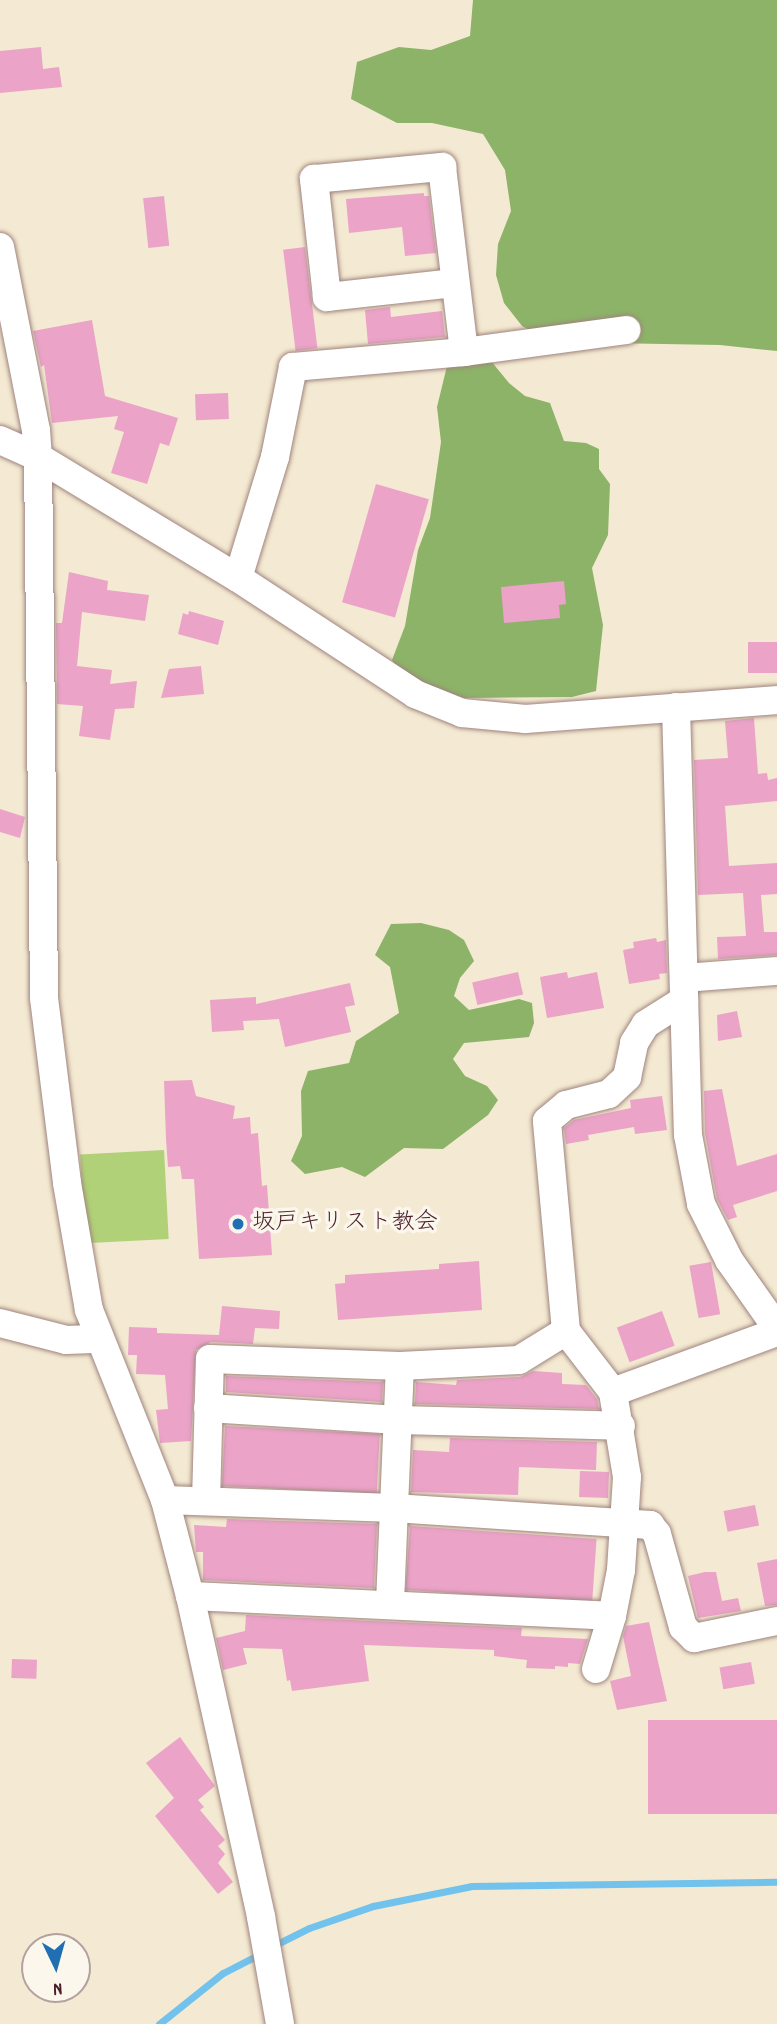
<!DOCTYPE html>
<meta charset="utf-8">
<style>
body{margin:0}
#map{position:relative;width:777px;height:2024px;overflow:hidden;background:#f4e9d2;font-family:Dekko,"Klee One",sans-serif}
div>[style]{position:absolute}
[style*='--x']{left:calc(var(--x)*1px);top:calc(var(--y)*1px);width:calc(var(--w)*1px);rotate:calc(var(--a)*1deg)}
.green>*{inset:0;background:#b1d178;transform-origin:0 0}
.forest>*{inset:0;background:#8cb368}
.stream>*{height:7px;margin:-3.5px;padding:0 3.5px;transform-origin:3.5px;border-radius:3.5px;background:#71c2ec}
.building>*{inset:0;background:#eba3c8;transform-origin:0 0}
.roads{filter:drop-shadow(0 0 2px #9f847e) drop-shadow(0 0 2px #9f847e)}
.minor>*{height:28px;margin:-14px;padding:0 14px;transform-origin:14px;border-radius:14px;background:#fff}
.dots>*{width:19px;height:19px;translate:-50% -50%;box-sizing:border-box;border:4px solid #fbf7ec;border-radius:50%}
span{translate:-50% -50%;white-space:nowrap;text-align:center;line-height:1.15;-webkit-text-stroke:7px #fbf7ec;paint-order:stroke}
.poi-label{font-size:23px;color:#4a1f2b}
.left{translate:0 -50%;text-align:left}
.north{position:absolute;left:21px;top:1933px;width:70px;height:70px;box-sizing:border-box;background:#fbf7ec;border:2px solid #b4a19f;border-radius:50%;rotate:175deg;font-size:19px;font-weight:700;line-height:28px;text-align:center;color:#4a1f2b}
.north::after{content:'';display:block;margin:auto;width:24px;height:32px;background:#1f6fb2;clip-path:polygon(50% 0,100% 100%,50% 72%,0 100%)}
</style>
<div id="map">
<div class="green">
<i style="left:164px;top:1150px;width:89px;height:84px;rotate:87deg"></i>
</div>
<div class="forest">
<i style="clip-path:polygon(473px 0,777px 0,777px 351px,720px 345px,551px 342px,522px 326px,504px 303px,496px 275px,498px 244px,511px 211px,505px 170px,483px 134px,432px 123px,397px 123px,351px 99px,357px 62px,399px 47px,431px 50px,470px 36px)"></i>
<i style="clip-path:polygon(491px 361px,509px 383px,525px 396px,550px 403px,564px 441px,586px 443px,599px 449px,599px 469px,610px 484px,608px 535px,592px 568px,603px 625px,596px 691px,572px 697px,461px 698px,422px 684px,397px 667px,392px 660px,405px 626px,418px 550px,430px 518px,441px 442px,437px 407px,447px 366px)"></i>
<i style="clip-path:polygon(421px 923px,449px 930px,464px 940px,474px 961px,460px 978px,454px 996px,469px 1010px,519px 999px,532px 1003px,534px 1023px,529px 1037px,464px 1043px,453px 1059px,465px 1076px,487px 1086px,498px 1100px,488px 1115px,443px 1149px,404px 1148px,365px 1177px,342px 1167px,305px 1174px,291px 1161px,302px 1136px,301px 1091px,308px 1071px,349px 1063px,356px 1041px,399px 1013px,390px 967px,375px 955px,391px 924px)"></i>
</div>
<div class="stream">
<i style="--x:273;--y:1946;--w:40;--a:-26.6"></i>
<i style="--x:309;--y:1928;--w:68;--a:-19"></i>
<i style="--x:373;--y:1906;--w:101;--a:-11.4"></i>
<i style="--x:472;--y:1886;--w:305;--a:-0.8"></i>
<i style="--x:159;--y:2024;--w:82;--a:-38.6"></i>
<i style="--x:223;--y:1973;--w:42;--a:-27.2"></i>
</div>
<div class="building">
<i style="clip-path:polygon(41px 47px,43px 69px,59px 67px,62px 87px,0 93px,0 51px)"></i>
<i style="clip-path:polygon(424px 193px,424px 196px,429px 196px,436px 253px,405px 256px,402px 227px,349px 233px,346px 199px)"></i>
<i style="left:164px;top:196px;width:50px;height:21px;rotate:84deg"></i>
<i style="left:305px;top:247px;width:102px;height:22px;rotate:83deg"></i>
<i style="clip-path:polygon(390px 307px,391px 317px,442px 311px,445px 337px,368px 344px,365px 310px)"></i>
<i style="clip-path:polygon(92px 320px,105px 396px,178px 418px,169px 446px,160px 443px,147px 484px,111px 473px,124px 432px,114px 429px,118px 416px,52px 423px,44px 365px,41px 367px,33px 331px)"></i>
<i style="left:228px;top:393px;width:26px;height:33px;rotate:88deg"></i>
<i style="left:376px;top:484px;width:55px;height:123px;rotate:16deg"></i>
<i style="clip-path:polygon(69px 572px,108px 581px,107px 590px,149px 595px,145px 621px,82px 612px,77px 666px,112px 670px,110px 684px,137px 681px,134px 708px,115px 709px,110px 740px,79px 736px,83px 706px,57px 704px,56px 623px,62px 623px)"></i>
<i style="clip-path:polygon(564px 581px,566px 604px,559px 605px,560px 618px,504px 623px,501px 587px)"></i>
<i style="clip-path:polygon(189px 611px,224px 621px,218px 645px,178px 634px,183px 613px,188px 615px)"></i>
<i style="left:777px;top:642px;width:31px;height:29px;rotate:90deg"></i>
<i style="clip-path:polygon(201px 666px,204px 694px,161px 698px,169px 669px)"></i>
<i style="clip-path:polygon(754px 718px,758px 774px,767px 773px,768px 780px,777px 778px,777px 801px,725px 806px,729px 866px,777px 863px,777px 894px,761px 895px,764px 932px,777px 932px,777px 955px,718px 959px,717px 937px,746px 936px,743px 893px,698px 895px,694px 760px,728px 758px,725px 721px)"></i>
<i style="clip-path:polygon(0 809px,25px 817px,20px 838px,0 832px)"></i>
<i style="clip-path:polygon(656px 938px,657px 942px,666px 940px,667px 973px,659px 974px,660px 979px,629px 984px,623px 950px,634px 948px,633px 942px)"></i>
<i style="left:518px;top:972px;width:23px;height:47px;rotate:77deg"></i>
<i style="clip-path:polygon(567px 972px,568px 978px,597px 972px,604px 1008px,547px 1018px,540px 977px)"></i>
<i style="clip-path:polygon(350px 983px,355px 1005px,345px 1007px,351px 1032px,285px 1047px,279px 1019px,243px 1021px,244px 1030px,212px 1032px,210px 1000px,256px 997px,256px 1004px)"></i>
<i style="clip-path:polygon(737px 1011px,742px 1037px,718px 1041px,717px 1015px)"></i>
<i style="clip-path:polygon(192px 1080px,196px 1096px,235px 1106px,233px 1119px,250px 1117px,251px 1134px,258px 1133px,262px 1186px,267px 1185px,272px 1255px,199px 1259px,194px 1179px,182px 1179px,180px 1166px,168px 1167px,166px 1139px,164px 1081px)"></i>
<i style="clip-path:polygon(722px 1089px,737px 1166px,777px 1154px,777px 1191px,733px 1205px,737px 1217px,728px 1220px,717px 1199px,705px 1133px,704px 1091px)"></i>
<i style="clip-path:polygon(662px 1096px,667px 1130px,635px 1134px,634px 1127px,588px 1135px,589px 1140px,566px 1144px,564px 1128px,574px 1120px,631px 1108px,630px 1100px)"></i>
<i style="clip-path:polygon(479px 1261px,482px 1310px,338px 1320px,335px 1284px,345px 1283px,345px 1275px,439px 1269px,439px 1264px)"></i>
<i style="left:711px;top:1262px;width:53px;height:22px;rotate:80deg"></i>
<i style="clip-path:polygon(222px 1306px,280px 1311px,279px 1329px,255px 1328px,253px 1344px,211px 1342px,196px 1350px,191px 1441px,160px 1443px,156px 1410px,168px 1409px,165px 1375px,136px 1374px,137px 1355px,128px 1355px,129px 1327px,157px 1328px,157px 1333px,219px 1335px)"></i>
<i style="left:662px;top:1311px;width:37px;height:48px;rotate:70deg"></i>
<i style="clip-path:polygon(533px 1371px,562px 1373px,562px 1384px,586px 1385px,597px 1399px,599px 1409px,415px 1404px,416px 1382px,456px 1385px,457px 1380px,520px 1377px)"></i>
<i style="clip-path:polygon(226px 1376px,383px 1382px,382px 1402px,226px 1392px)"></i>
<i style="left:225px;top:1426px;width:155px;height:60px;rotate:3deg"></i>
<i style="clip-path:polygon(450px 1438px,597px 1442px,596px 1470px,519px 1467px,518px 1495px,411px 1492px,413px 1450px,449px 1452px)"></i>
<i style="left:580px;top:1471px;width:29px;height:26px;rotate:2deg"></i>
<i style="left:755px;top:1505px;width:21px;height:32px;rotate:79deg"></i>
<i style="clip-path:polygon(227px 1519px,377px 1524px,374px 1588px,203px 1580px,203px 1552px,196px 1552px,194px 1525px,226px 1527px)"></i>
<i style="left:410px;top:1526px;width:187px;height:64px;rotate:4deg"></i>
<i style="clip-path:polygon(777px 1559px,777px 1605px,765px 1606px,757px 1563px)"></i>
<i style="clip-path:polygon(705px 1572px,716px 1572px,722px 1601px,738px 1598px,741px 1611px,698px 1618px,688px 1576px)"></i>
<i style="clip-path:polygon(246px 1615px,522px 1628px,521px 1636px,588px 1639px,580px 1664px,568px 1663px,568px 1667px,555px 1666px,555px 1669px,526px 1668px,527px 1660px,494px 1656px,494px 1650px,364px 1645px,369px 1681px,292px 1691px,290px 1680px,287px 1681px,282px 1649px,243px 1648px,247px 1664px,223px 1670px,216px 1638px,245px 1631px)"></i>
<i style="clip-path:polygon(649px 1622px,667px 1701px,617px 1710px,610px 1681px,631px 1676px,623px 1636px,626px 1626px)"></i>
<i style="left:12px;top:1659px;width:25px;height:19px;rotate:2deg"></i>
<i style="left:751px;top:1662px;width:22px;height:32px;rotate:80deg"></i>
<i style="left:777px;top:1720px;width:94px;height:129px;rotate:90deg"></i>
<i style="clip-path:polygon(180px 1737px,215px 1786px,198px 1800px,204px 1807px,200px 1810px,225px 1840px,218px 1846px,225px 1854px,218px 1863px,233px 1882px,218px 1894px,155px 1816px,174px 1798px,146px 1763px)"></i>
</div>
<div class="roads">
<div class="minor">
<i style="--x:0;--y:247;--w:187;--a:78.9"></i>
<i style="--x:36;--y:430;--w:27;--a:86"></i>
<i style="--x:38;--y:457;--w:541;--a:89.36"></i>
<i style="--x:44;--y:998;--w:186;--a:82.9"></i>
<i style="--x:67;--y:1183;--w:129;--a:80.2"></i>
<i style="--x:89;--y:1310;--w:205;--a:68.2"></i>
<i style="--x:165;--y:1500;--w:99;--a:75.4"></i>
<i style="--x:190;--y:1596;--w:329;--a:77.5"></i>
<i style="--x:261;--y:1917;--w:109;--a:79.9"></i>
<i style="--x:454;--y:283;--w:128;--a:173.7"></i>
<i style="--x:327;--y:297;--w:119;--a:-96.3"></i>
<i style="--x:314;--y:179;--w:129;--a:-5.4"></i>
<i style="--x:442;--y:167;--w:186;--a:83.2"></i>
<i style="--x:464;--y:352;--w:164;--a:-7.7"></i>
<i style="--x:0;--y:440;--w:42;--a:24.1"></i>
<i style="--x:38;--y:457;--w:234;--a:31.2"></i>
<i style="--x:238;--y:578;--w:212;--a:33.2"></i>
<i style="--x:415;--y:694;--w:51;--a:22"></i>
<i style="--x:462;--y:713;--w:64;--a:5.4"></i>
<i style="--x:526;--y:719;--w:252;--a:-4.3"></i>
<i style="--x:238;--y:578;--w:127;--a:-73"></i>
<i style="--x:275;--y:457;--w:92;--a:-78.7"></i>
<i style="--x:293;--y:367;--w:172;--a:-5"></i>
<i style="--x:676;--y:707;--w:428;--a:88.4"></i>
<i style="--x:688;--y:1135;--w:70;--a:79.3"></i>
<i style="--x:701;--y:1204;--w:63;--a:63.4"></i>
<i style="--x:729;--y:1260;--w:83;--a:54.8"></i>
<i style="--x:685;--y:978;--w:92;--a:-4.4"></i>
<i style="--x:0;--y:1323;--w:68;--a:14.4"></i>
<i style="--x:66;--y:1340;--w:34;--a:-2"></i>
<i style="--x:613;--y:1392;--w:175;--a:-20.1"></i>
<i style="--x:208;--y:1408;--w:191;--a:3.6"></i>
<i style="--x:399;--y:1420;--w:222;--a:1.5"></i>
<i style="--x:165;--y:1500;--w:229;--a:2"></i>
<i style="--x:394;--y:1508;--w:257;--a:3.8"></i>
<i style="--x:650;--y:1525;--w:11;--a:52"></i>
<i style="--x:657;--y:1534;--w:97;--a:74.4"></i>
<i style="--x:683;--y:1627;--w:16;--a:45"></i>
<i style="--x:694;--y:1638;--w:85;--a:-11.6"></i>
<i style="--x:206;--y:1501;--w:142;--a:-88.4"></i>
<i style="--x:210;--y:1359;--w:190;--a:2.1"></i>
<i style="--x:400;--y:1366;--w:119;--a:-2.9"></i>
<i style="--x:519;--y:1360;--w:55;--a:-31.7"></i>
<i style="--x:190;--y:1596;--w:422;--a:2.7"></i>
<i style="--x:390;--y:1603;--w:237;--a:-87.6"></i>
<i style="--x:596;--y:1669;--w:55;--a:-73.2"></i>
<i style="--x:612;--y:1616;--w:47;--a:-78.9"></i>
<i style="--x:621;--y:1570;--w:93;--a:-86.3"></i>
<i style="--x:627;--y:1477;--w:86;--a:-99.4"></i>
<i style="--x:613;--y:1392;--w:77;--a:-127.6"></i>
<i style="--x:566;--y:1331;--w:211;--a:-95.2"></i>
<i style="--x:547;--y:1121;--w:25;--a:-40"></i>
<i style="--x:566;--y:1105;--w:44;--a:-14.3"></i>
<i style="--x:609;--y:1094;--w:25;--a:-43"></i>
<i style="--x:627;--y:1077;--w:35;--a:-78"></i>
<i style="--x:634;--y:1043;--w:22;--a:-58"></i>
<i style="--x:646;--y:1024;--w:45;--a:-32.3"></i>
</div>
</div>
<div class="dots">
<i style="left:238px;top:1224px;background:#1f6fb2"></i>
</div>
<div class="poi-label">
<span class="left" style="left:252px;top:1224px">坂戸キリスト教会</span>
</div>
<div class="north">N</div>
</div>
